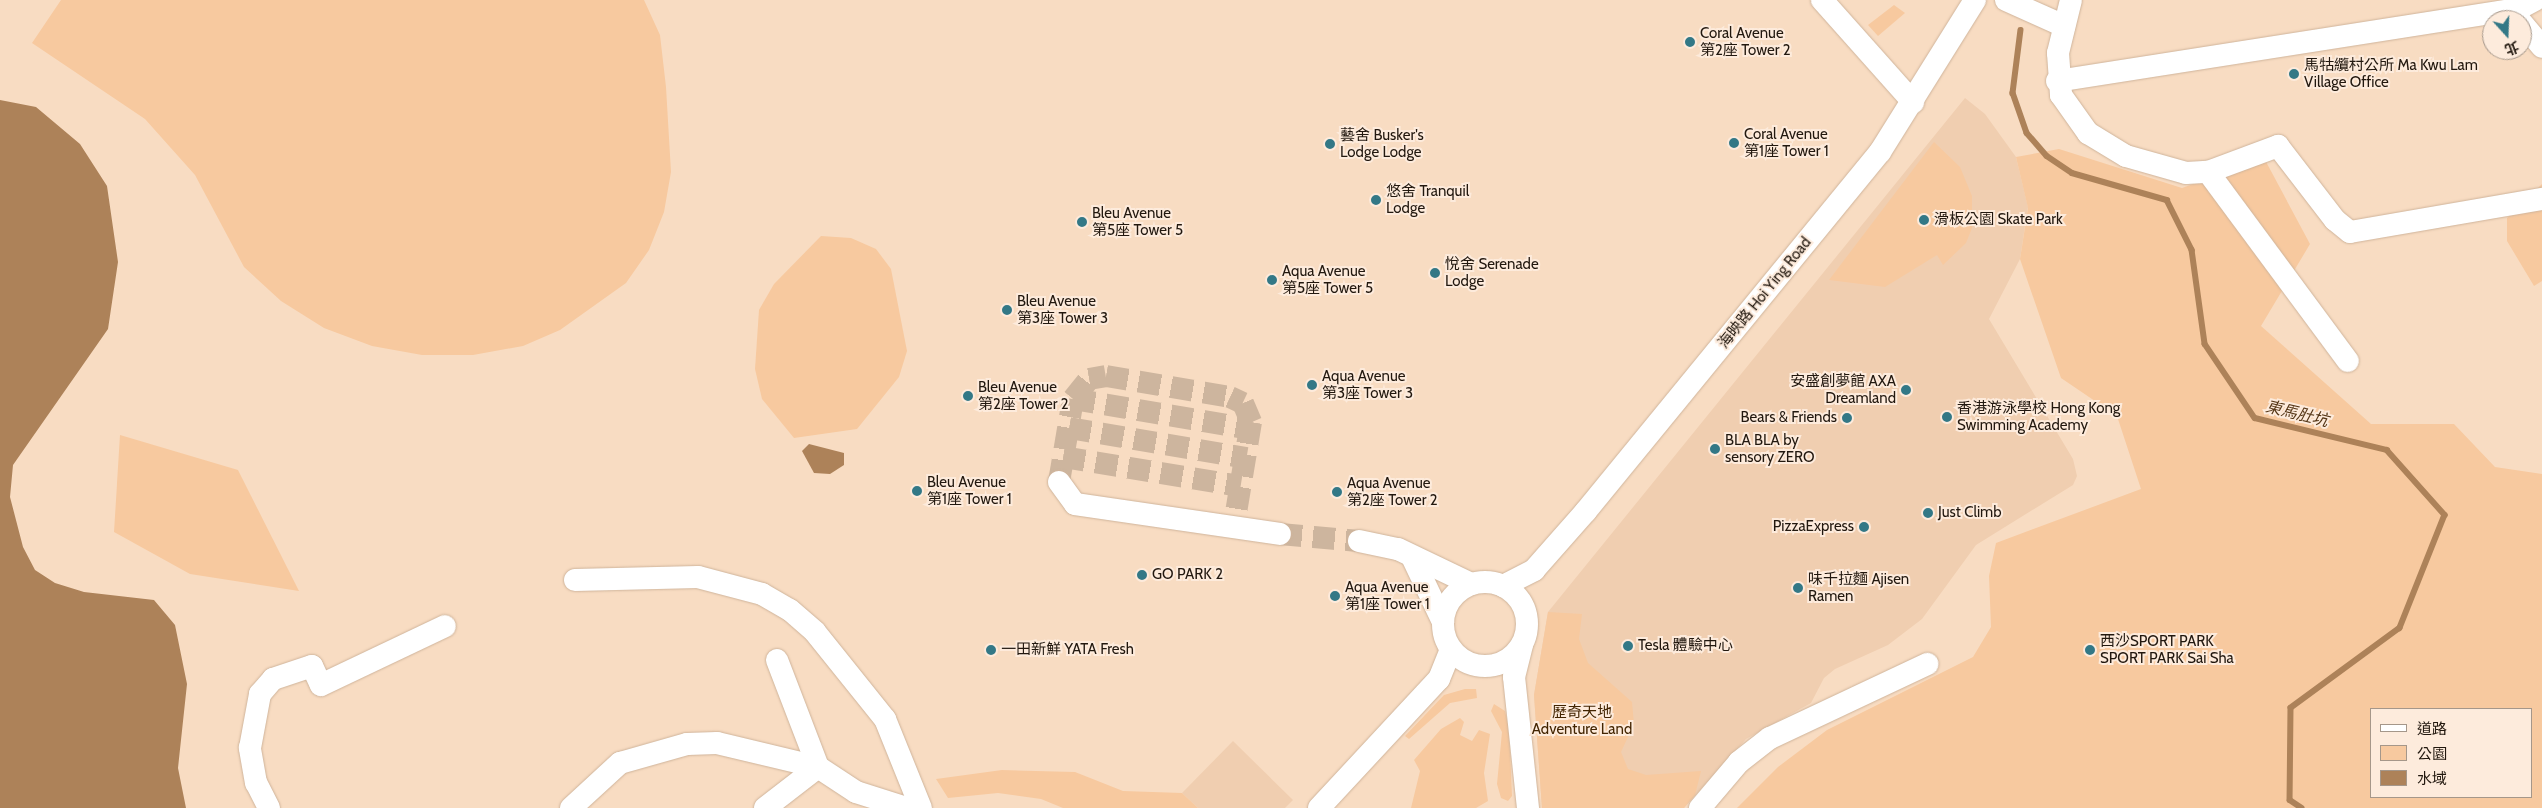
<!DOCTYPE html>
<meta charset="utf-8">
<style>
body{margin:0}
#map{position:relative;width:2542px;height:808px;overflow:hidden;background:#f8dcc2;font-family:Cabin,"Noto Sans TC",sans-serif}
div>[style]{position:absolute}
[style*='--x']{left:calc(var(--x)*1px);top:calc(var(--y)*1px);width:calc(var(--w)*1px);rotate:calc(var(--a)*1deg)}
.built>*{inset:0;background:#f0ceb0}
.green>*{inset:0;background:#f7c99f}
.water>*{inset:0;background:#ad8259}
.stream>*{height:5.5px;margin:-2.75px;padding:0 2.75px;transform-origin:2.75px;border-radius:2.75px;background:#ad8259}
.minor-tunnel>*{height:22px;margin-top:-11px;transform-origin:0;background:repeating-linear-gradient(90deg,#cdb59e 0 22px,transparent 0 33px)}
.roads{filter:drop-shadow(0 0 1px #cfb49b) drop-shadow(0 0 1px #cfb49b)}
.minor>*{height:22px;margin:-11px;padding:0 11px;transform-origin:11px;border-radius:11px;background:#fff}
.minor>.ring{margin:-11px;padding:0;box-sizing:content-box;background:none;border:22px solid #fff;border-radius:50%}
.dots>*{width:14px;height:14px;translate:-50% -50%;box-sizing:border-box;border:2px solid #fdebdc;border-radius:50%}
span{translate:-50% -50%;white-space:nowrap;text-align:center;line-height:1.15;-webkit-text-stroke:4px #fdebdc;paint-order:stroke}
.poi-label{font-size:15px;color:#22180f}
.left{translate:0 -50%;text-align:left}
.right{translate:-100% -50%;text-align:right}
.street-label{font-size:15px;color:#22180f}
.park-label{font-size:15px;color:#432502}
.water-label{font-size:16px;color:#553616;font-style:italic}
.legend{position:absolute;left:2370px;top:708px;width:162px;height:90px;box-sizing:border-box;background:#fdebdc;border:1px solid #a5978a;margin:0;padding:6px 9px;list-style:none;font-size:15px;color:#22180f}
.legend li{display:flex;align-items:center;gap:10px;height:25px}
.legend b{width:25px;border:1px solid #a5978a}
.north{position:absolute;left:2482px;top:10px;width:50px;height:50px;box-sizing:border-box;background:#fdebdc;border:1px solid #a5978a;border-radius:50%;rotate:160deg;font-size:14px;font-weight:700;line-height:20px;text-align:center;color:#22180f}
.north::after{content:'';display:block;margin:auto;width:18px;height:22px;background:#337886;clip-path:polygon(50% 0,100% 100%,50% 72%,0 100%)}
</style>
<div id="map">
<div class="built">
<i style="clip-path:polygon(1965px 98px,1985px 114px,2016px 157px,2028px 207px,2020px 259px,1989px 319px,2073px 459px,2077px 476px,2073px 485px,1976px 545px,1922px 619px,1888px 645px,1835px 669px,1824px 678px,1811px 703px,1746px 739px,1684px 808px,1542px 808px,1534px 695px,1548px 612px)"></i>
<i style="clip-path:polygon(1233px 741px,1293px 800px,1285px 808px,1198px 808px,1182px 793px)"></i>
</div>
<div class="green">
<i style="clip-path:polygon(61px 0,644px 0,660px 35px,666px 87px,671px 172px,664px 212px,649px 250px,626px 283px,560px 330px,523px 346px,473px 355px,422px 355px,372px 346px,324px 328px,281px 301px,244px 267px,195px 175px,145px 119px,32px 43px)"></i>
<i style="clip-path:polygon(1894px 5px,1905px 13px,1878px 36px,1868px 25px)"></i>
<i style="clip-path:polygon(1934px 142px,1960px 167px,1972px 196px,1972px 228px,1966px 243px,1943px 265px,1937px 255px,1885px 287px,1829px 280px)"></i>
<i style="clip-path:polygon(evenodd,2059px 149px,2182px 188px,2264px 158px,2310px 244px,2261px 326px,2371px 424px,2454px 424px,2495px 467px,2542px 474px,2542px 808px,1737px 808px,1778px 767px,1827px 730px,1973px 657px,1991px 627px,1989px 576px,1996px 543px,2141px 489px,2117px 416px,2061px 378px,2020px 259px,2028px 208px,2016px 157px,2059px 149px,2371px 709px,2531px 709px,2531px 797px,2371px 797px,2371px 709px)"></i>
<i style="clip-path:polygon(2542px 184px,2542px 281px,2534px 286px,2507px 241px,2507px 218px)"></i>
<i style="clip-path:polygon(821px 236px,851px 238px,876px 249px,891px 269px,907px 351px,899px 377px,857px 429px,794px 438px,762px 399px,755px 369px,759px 310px,774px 284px)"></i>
<i style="clip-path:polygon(120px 435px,238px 470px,299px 591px,190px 574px,114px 532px)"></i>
<i style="clip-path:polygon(1548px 612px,1582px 614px,1579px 639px,1588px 663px,1632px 702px,1634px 724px,1621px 752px,1628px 769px,1646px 775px,1701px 771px,1695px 795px,1684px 808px,1542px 808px,1534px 695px)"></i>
<i style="clip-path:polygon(1465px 689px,1476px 689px,1477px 698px,1450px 703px,1409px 739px,1405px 736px,1444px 695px)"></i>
<i style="clip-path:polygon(1494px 704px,1505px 711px,1509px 728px,1512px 796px,1508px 801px,1501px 798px,1497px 784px,1502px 732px,1491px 711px)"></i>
<i style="clip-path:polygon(1460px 718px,1464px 722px,1460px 735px,1472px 741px,1479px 730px,1490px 734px,1484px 773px,1488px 801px,1476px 808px,1411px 808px,1420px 771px,1414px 760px,1441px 729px)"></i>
<i style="clip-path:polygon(1002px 770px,1075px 772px,1123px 791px,1182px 793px,1198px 808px,1063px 808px,1041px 799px,998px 793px,948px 798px,936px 779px)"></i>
</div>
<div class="water">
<i style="clip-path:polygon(0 100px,36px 107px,80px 144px,107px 186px,118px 262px,108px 329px,13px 465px,10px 497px,23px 547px,35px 570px,55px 583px,84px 592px,154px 600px,175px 625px,187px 684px,178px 768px,186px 808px,0 808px)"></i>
<i style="clip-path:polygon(809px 444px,844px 453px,844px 465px,830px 474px,814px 473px,802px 451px)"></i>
</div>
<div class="stream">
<i style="--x:2021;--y:30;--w:64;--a:97.2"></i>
<i style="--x:2013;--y:93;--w:42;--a:70.7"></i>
<i style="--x:2027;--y:133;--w:30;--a:49"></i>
<i style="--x:2047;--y:156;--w:30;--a:34"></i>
<i style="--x:2072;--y:173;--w:99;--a:15.9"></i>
<i style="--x:2167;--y:200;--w:56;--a:63.4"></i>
<i style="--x:2192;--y:250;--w:95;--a:82.1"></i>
<i style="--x:2205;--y:344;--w:89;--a:56"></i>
<i style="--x:2255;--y:418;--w:136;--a:13.6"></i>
<i style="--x:2387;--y:450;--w:87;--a:48.3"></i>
<i style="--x:2445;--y:515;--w:122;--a:111.7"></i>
<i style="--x:2400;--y:628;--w:135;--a:143.7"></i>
<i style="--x:2291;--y:708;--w:92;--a:90.6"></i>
<i style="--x:2290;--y:800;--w:14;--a:34"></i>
</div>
<div class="minor-tunnel">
<i style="--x:1073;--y:399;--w:181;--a:9.6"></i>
<i style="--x:1069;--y:428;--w:180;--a:9.6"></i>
<i style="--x:1063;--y:457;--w:180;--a:9.3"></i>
<i style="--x:1059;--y:482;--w:84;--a:-80.4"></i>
<i style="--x:1073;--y:399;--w:26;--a:-51"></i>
<i style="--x:1089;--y:379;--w:17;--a:-10"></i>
<i style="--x:1106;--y:376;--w:126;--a:9.6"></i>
<i style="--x:1230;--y:397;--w:14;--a:25"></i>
<i style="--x:1243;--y:403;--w:21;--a:67"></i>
<i style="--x:1251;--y:422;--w:92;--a:99.4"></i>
<i style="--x:1280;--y:534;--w:79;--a:5.1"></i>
</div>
<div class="roads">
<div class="minor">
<i style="--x:1822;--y:0;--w:137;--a:48.3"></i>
<i style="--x:2006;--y:0;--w:64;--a:24.1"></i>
<i style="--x:2071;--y:0;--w:55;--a:103.8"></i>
<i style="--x:2058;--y:53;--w:42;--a:85.9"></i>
<i style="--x:2061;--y:95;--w:47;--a:54.6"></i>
<i style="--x:2088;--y:133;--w:44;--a:31.2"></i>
<i style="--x:2126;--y:156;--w:62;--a:15.8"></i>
<i style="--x:2186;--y:173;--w:22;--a:-3"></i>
<i style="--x:2208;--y:172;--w:75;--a:-20.4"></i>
<i style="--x:2278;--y:146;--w:93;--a:52.4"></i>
<i style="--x:2335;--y:220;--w:19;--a:39"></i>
<i style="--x:2350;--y:232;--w:195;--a:-9.8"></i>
<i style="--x:2522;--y:23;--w:31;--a:50"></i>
<i style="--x:2057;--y:81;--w:467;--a:-8.9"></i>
<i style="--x:2518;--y:9;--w:19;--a:-28"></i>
<i style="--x:2208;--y:172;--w:235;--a:53.5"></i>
<i style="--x:1059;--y:482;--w:27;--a:54"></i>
<i style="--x:1075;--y:504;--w:207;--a:8.3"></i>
<i style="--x:1359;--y:541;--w:40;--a:12"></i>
<i style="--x:1398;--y:549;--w:81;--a:25.6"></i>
<i style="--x:1413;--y:559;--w:70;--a:64.5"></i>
<i style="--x:575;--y:580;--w:123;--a:-1.4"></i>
<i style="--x:698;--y:577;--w:66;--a:14.9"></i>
<i style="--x:762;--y:594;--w:32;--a:30"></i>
<i style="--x:790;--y:610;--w:33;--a:41"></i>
<i style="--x:815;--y:632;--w:112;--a:51.2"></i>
<i style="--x:885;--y:719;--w:96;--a:68"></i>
<i class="ring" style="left:1443px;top:582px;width:62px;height:62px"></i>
<i style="--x:1503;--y:586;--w:35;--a:-27"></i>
<i style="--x:1534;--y:570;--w:79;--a:-48.6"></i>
<i style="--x:1586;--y:511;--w:464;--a:-50.7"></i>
<i style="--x:1880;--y:152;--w:179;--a:-58"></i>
<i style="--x:1522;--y:645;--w:33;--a:104"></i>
<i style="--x:1514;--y:677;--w:132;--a:83.9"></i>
<i style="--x:777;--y:660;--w:115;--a:69"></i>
<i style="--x:269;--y:808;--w:28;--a:-117"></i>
<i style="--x:256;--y:783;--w:36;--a:-100"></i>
<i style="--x:250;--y:748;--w:55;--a:-79.5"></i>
<i style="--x:260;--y:694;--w:20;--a:-49"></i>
<i style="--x:273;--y:679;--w:41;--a:-18.4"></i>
<i style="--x:312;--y:666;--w:21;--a:65"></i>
<i style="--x:321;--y:685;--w:137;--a:-25.4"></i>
<i style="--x:571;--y:808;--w:67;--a:-42.6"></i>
<i style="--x:620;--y:763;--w:70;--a:-15.8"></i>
<i style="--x:687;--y:744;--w:30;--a:-2"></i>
<i style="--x:717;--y:743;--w:104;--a:13.4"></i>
<i style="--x:818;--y:767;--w:45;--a:33.3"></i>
<i style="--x:856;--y:792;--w:52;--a:17.7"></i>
<i style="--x:765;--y:808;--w:67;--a:-37.7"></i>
<i style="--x:1319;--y:808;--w:176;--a:-47.1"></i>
<i style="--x:1439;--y:679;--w:32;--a:-68"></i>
<i style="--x:1700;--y:808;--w:60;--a:-49.7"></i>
<i style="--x:1739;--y:762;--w:39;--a:-38"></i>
<i style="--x:1770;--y:738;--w:174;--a:-25.2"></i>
</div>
</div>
<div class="dots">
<i style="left:1690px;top:42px;background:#337886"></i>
<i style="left:2294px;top:74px;background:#337886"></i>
<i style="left:1734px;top:143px;background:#337886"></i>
<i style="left:1330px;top:144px;background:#337886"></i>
<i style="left:1376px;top:200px;background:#337886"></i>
<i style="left:1924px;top:220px;background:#337886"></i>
<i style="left:1082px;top:222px;background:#337886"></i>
<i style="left:1435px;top:273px;background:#337886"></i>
<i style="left:1272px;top:280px;background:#337886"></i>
<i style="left:1007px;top:310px;background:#337886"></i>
<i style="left:1312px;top:385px;background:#337886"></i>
<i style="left:1906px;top:390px;background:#337886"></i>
<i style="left:968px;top:396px;background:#337886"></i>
<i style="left:1947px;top:417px;background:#337886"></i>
<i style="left:1847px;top:418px;background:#337886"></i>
<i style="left:1715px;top:449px;background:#337886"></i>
<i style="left:917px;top:491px;background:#337886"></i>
<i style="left:1337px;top:492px;background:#337886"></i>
<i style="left:1928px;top:513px;background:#337886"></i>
<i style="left:1864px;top:527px;background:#337886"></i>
<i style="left:1142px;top:575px;background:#337886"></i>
<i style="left:1798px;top:588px;background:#337886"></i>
<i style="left:1335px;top:596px;background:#337886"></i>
<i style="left:1628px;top:646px;background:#337886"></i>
<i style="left:991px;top:650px;background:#337886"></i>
<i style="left:2090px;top:650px;background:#337886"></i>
</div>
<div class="poi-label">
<span class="left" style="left:1700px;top:42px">Coral Avenue<br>第2座 Tower 2</span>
<span class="left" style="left:2304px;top:74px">馬牯纜村公所 Ma Kwu Lam<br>Village Office</span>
<span class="left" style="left:1744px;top:143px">Coral Avenue<br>第1座 Tower 1</span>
<span class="left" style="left:1340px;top:144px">藝舍 Busker's<br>Lodge Lodge</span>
<span class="left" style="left:1386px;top:200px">悠舍 Tranquil<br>Lodge</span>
<span class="left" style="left:1092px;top:222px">Bleu Avenue<br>第5座 Tower 5</span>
<span class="left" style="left:1934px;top:220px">滑板公園 Skate Park</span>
<span class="left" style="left:1445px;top:273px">悅舍 Serenade<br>Lodge</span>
<span class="left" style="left:1282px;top:280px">Aqua Avenue<br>第5座 Tower 5</span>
<span class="left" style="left:1017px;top:310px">Bleu Avenue<br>第3座 Tower 3</span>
<span class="left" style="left:1322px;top:385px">Aqua Avenue<br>第3座 Tower 3</span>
<span class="right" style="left:1896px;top:390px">安盛創夢館 AXA<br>Dreamland</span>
<span class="left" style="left:978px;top:396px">Bleu Avenue<br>第2座 Tower 2</span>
<span class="left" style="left:1957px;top:417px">香港游泳學校 Hong Kong<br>Swimming Academy</span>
<span class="right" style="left:1837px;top:418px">Bears &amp; Friends</span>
<span class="left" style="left:1725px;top:449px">BLA BLA by<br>sensory ZERO</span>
<span class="left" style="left:927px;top:491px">Bleu Avenue<br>第1座 Tower 1</span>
<span class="left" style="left:1347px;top:492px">Aqua Avenue<br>第2座 Tower 2</span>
<span class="left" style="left:1938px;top:513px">Just Climb</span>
<span class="right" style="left:1854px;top:527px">PizzaExpress</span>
<span class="left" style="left:1152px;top:575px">GO PARK 2</span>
<span class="left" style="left:1808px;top:588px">味千拉麵 Ajisen<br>Ramen</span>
<span class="left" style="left:1345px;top:596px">Aqua Avenue<br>第1座 Tower 1</span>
<span class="left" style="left:2100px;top:650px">西沙SPORT PARK<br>SPORT PARK Sai Sha</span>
<span class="left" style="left:1638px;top:646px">Tesla 體驗中心</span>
<span class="left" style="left:1001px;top:650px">一田新鮮 YATA Fresh</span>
</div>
<div class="street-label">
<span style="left:1765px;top:293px;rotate:-51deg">海映路 Hoi Ying Road</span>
</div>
<div class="park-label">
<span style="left:1582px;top:721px">歷奇天地<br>Adventure Land</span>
</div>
<div class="water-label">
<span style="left:2297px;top:414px;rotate:14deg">東馬肚坑</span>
</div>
<ul class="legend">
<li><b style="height:6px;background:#fff"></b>道路</li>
<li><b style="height:14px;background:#f7c99f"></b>公園</li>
<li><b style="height:14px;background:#ad8259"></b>水域</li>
</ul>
<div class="north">北</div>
</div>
